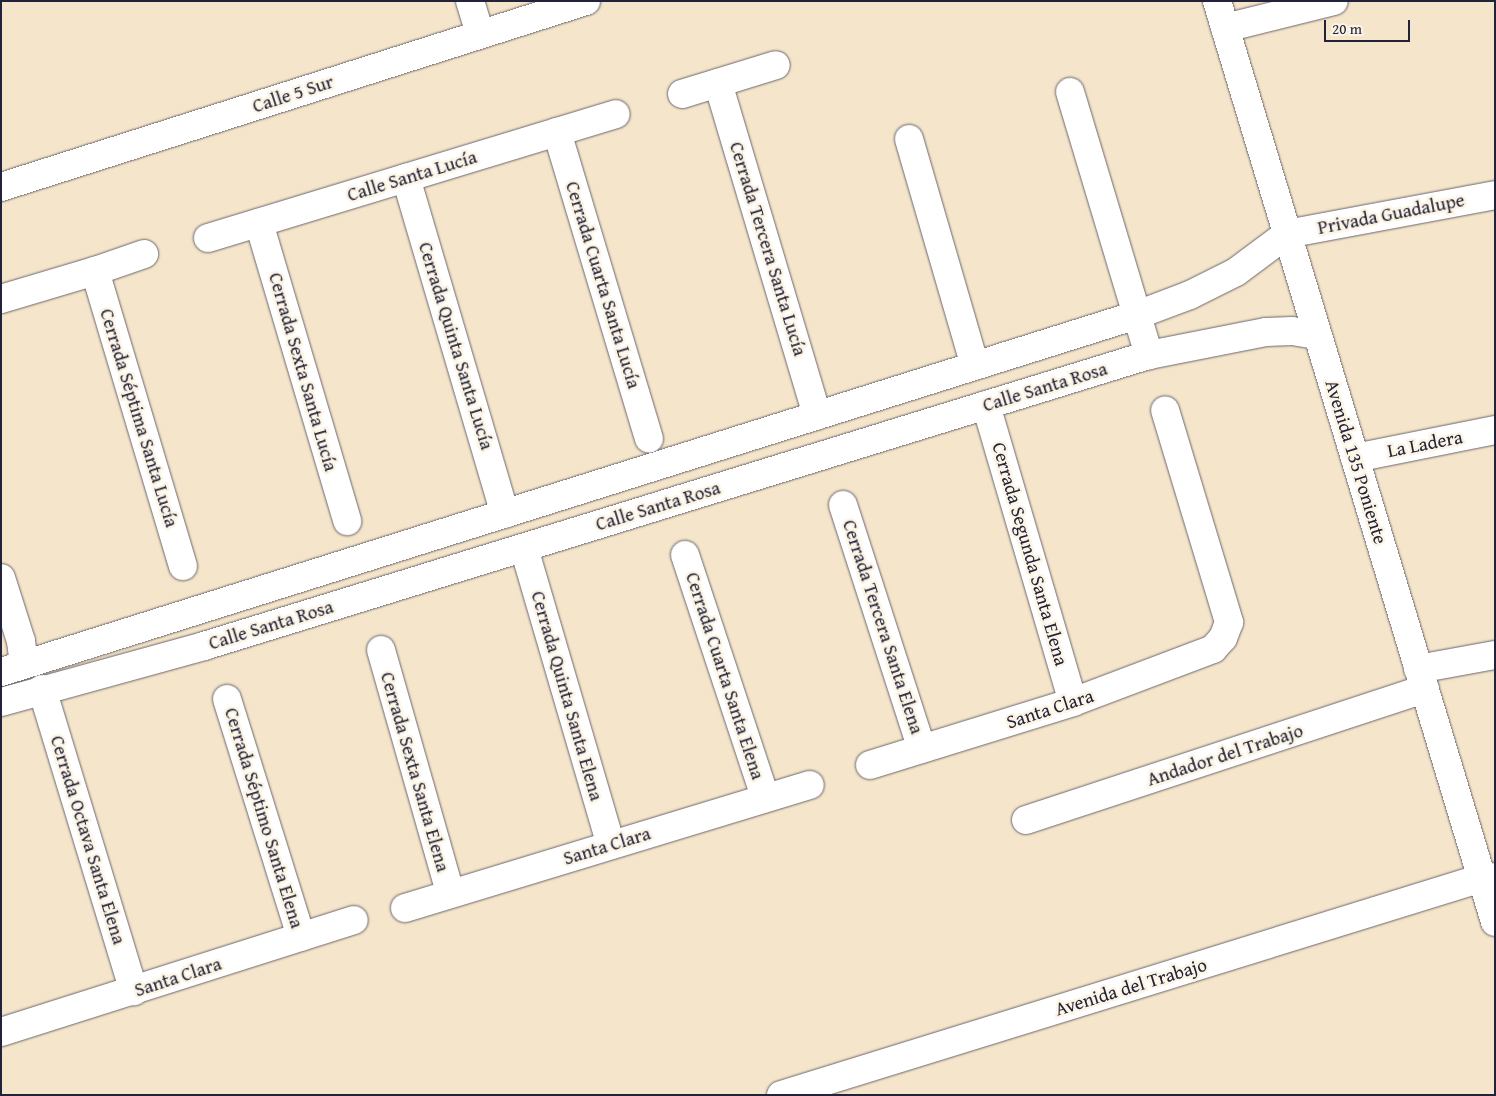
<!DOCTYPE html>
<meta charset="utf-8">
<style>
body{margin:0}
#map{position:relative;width:1496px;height:1096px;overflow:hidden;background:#f5e5ca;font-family:"Gentium Book Plus",serif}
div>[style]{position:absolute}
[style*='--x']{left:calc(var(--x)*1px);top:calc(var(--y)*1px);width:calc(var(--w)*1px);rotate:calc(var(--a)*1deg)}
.roads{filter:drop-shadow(0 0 1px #6c666d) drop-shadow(0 0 1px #6c666d)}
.minor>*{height:28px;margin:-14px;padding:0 14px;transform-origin:14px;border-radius:14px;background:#fff}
.major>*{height:28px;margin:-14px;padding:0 14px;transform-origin:14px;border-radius:14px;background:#fff}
span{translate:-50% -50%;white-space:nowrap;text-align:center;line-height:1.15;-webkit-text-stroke:5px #fcf5e5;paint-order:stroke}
.street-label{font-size:19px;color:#22223b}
.frame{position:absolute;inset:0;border:2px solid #22223b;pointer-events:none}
.scale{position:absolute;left:1324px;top:20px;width:86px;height:22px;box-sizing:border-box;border:2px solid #22223b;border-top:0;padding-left:6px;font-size:15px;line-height:18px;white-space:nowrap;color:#22223b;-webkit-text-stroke:4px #fcf5e5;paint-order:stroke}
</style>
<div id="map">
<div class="roads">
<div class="minor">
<i style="--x:470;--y:1;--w:34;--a:73"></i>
<i style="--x:1225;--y:28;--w:112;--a:-13.9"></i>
<i style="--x:718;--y:83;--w:347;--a:73.4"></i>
<i style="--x:1070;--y:92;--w:275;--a:73.3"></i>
<i style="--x:682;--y:94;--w:98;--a:-17.1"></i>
<i style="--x:557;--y:132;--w:320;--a:73.3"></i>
<i style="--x:909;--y:139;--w:236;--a:73.8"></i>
<i style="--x:406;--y:178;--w:350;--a:73.6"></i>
<i style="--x:1;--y:187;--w:614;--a:-17.64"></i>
<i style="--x:259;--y:223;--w:311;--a:73.5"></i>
<i style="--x:208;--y:238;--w:426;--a:-16.9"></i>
<i style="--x:95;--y:271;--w:308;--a:73.4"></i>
<i style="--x:1;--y:299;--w:98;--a:-16.6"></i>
<i style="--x:95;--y:271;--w:52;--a:-19.1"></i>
<i style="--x:986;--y:405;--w:309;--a:73.7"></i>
<i style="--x:1355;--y:458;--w:143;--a:-11.3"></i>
<i style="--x:843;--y:505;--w:256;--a:72.1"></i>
<i style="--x:524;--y:548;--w:309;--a:73.7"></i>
<i style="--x:685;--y:555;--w:255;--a:71.7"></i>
<i style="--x:1;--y:578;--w:66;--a:72.4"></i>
<i style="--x:21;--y:641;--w:23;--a:83"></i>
<i style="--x:381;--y:650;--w:253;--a:74.1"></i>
<i style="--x:1418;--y:669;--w:78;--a:-10.3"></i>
<i style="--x:1;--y:672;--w:1191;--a:-17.45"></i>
<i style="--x:1137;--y:315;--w:57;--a:-20.7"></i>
<i style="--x:1190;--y:295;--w:51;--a:-26.6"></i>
<i style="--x:1236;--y:272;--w:64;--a:-36.7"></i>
<i style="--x:1287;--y:234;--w:212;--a:-10.6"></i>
<i style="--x:42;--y:689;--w:316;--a:73.1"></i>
<i style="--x:227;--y:699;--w:249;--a:72.7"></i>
<i style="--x:1;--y:702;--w:211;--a:-15.4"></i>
<i style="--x:204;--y:646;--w:989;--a:-17.12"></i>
<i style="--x:1149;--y:355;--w:119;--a:-11.1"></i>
<i style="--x:1266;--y:332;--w:26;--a:-2"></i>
<i style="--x:1292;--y:331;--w:26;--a:9"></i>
<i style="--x:870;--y:765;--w:213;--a:-17.2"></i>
<i style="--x:1073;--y:702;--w:150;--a:-20.7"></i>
<i style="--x:1213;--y:649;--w:15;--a:-48"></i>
<i style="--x:1223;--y:638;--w:17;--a:-69"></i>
<i style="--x:1229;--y:622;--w:221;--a:-106.8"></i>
<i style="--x:1026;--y:820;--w:420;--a:-18.2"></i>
<i style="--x:405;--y:908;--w:423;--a:-16.9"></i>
<i style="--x:1;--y:1032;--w:370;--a:-17.6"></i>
<i style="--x:781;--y:1095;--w:734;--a:-17.2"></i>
<i style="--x:1482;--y:878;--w:13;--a:-4"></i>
</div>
<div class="major">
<i style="--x:1217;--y:1;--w:962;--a:73.2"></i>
</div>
</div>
<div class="street-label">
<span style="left:293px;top:94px;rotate:-18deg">Calle 5 Sur</span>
<span style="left:412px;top:176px;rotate:-17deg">Calle Santa Lucía</span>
<span style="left:1391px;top:214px;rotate:-11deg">Privada Guadalupe</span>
<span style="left:768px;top:249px;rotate:73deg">Cerrada Tercera Santa Lucía</span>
<span style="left:603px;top:285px;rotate:73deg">Cerrada Cuarta Santa Lucía</span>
<span style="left:456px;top:346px;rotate:73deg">Cerrada Quinta Santa Lucía</span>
<span style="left:303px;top:372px;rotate:74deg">Cerrada Sexta Santa Lucía</span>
<span style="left:1045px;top:387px;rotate:-17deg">Calle Santa Rosa</span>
<span style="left:139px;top:418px;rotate:73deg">Cerrada Séptima Santa Lucía</span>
<span style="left:1425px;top:444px;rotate:-11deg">La Ladera</span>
<span style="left:1356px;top:462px;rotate:73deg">Avenida 135 Poniente</span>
<span style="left:658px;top:506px;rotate:-17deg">Calle Santa Rosa</span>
<span style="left:1030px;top:554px;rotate:74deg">Cerrada Segunda Santa Elena</span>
<span style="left:271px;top:625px;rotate:-17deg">Calle Santa Rosa</span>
<span style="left:883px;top:627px;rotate:72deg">Cerrada Tercera Santa Elena</span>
<span style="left:725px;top:676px;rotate:72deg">Cerrada Cuarta Santa Elena</span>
<span style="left:567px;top:696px;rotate:74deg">Cerrada Quinta Santa Elena</span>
<span style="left:1050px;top:709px;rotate:-18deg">Santa Clara</span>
<span style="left:1225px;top:755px;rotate:-18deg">Andador del Trabajo</span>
<span style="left:415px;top:772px;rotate:74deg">Cerrada Sexta Santa Elena</span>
<span style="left:264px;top:818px;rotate:73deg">Cerrada Séptimo Santa Elena</span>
<span style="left:88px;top:840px;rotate:73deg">Cerrada Octava Santa Elena</span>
<span style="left:607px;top:846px;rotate:-17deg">Santa Clara</span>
<span style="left:178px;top:977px;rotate:-18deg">Santa Clara</span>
<span style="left:1131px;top:987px;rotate:-17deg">Avenida del Trabajo</span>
</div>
<div class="frame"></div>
<div class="scale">20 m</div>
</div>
